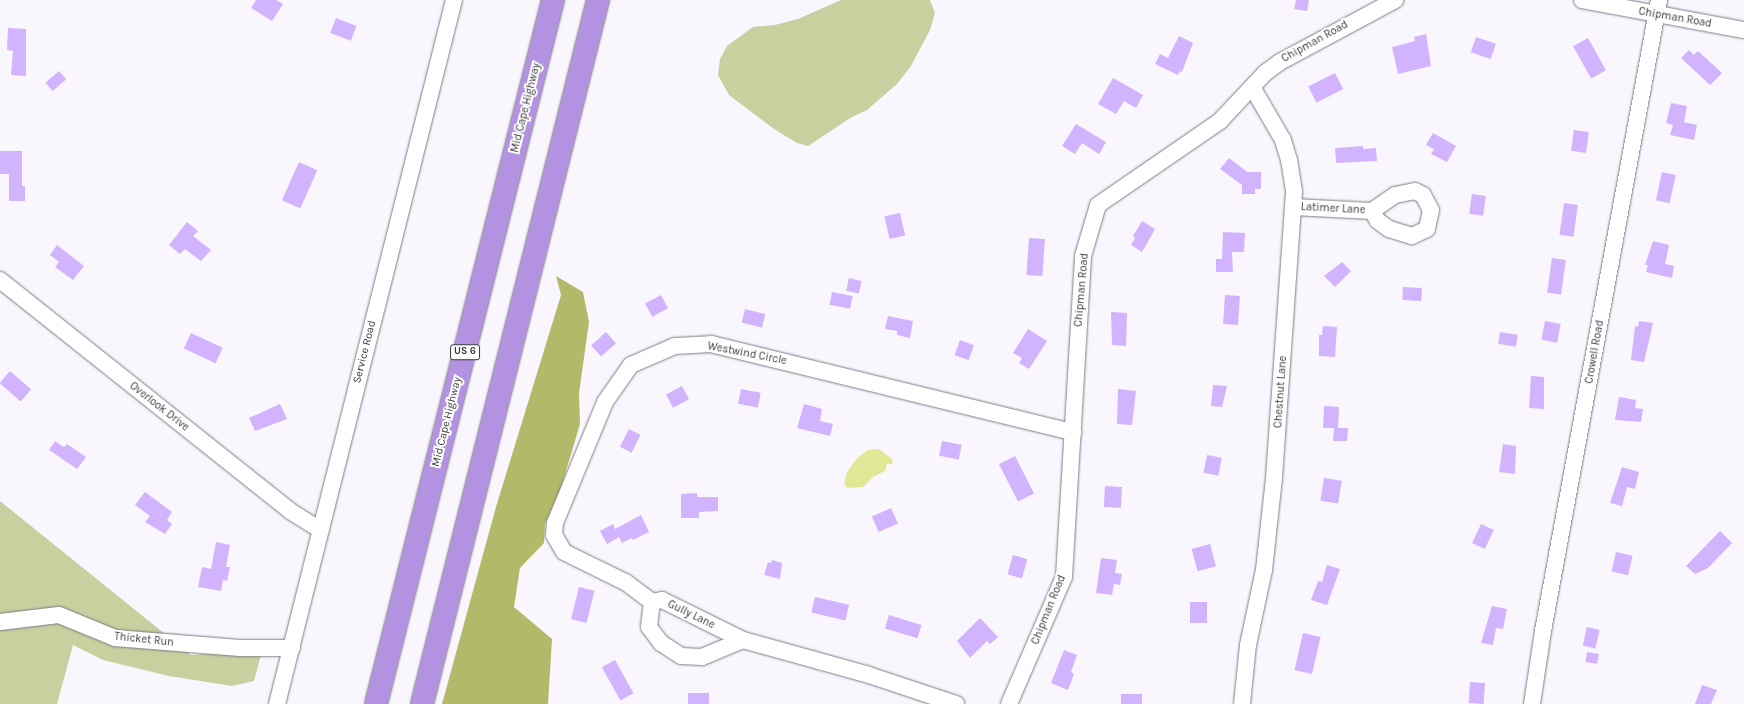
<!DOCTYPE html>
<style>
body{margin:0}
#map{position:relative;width:1744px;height:704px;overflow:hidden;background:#f9f6fe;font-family:Karla,sans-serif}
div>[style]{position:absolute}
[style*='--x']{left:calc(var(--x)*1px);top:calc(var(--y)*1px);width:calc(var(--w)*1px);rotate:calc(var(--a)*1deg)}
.green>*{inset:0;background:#c9cf9f}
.forest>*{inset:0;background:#b2b968}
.water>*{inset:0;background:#e0e895}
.building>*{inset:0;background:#d2b4fe;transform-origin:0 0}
.roads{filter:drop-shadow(0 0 1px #7e7b83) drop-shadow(0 0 1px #7e7b83)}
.minor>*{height:16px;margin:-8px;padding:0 8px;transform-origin:8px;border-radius:8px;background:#fff}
.highway>*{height:22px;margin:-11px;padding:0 11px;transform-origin:11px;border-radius:11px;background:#b393e1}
span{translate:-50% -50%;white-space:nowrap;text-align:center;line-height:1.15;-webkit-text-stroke:4px #fff;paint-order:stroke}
.shield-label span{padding:1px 3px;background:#fff;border:1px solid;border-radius:3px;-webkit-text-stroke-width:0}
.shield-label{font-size:10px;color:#373639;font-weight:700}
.street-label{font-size:11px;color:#373639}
</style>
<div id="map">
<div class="green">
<i style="clip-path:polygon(841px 0,930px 0,935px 13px,930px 30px,911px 66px,897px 84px,867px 110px,852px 117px,808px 146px,797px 143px,774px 129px,729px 95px,718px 75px,720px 59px,727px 46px,753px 27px,775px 25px,798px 19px)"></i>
<i style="clip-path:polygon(0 501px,191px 655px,230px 652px,264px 644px,254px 681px,232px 686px,169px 676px,103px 660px,73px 645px,57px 704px,0 704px)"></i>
</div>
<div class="forest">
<i style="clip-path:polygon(556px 276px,583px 292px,589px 322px,579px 393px,580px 424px,560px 491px,545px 524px,544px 543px,520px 568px,514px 607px,552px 639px,548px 704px,442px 704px,496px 507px,561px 295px)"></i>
</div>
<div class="water">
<i style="clip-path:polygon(879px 449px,892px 459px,893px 465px,887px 463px,885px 471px,873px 477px,863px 487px,847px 488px,844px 484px,847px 472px,857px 458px,868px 450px)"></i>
</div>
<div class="building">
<i style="clip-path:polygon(256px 0,276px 0,283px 4px,272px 21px,251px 8px)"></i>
<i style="clip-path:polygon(1296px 0,1309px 0,1307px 11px,1294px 9px)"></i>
<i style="left:336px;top:18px;width:22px;height:16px;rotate:21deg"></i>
<i style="clip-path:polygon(8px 28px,26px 29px,26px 76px,11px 75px,13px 51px,7px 50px)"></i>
<i style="clip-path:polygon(1426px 34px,1431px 66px,1398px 74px,1392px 47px,1415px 41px,1414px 37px)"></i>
<i style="clip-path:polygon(1179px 36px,1193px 43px,1182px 72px,1180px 71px,1178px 75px,1155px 64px,1160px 54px,1168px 58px)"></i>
<i style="left:1476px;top:37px;width:21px;height:16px;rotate:19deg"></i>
<i style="left:1588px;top:38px;width:37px;height:17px;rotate:61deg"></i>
<i style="clip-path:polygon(1689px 50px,1694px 55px,1698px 51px,1722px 73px,1710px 85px,1681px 58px)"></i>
<i style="left:59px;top:71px;width:11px;height:18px;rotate:49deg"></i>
<i style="left:1335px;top:73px;width:18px;height:30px;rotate:63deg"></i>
<i style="clip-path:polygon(1113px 78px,1143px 95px,1136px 108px,1124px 101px,1116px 114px,1098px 104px)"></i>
<i style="clip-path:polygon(1671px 103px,1687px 106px,1684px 122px,1697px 125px,1694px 140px,1670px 135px,1673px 125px,1666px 123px)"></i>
<i style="clip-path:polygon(1076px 124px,1106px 142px,1099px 154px,1082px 143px,1075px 154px,1062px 146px)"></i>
<i style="left:1574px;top:130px;width:15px;height:21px;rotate:8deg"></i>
<i style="clip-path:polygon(1433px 133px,1456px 146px,1447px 162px,1431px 154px,1434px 149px,1426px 145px)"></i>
<i style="clip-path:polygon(1363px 146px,1363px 149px,1376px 148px,1377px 161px,1336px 163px,1335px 148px)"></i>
<i style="clip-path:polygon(0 151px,22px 151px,22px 186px,25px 186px,25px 201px,9px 201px,9px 174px,0 174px)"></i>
<i style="clip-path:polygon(1229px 158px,1247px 172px,1261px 172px,1261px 189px,1255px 189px,1255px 194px,1242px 194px,1242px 185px,1220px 169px)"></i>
<i style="left:299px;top:162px;width:20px;height:42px;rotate:24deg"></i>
<i style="left:1662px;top:172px;width:14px;height:29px;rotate:12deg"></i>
<i style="left:1472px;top:194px;width:14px;height:20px;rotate:8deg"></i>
<i style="left:1564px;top:203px;width:14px;height:32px;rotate:8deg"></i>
<i style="left:900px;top:213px;width:23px;height:16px;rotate:77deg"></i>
<i style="clip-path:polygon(1142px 221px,1155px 229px,1142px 252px,1131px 245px,1135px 238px,1133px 236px)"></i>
<i style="clip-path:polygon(187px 222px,198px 231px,193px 236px,211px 250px,201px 261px,185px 249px,180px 254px,169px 245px)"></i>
<i style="clip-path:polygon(1223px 232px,1245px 233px,1244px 252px,1232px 252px,1233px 272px,1216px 272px,1216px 259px,1222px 259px)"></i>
<i style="left:1029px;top:238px;width:16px;height:37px;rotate:4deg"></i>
<i style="clip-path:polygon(1653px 241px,1669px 245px,1665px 264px,1674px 266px,1672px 278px,1646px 272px,1648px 265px,1645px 265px)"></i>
<i style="clip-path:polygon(57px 245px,84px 266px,73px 280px,55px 267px,59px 262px,50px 255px)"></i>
<i style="left:1552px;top:258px;width:14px;height:35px;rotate:8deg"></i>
<i style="clip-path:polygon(1342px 262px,1351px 271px,1335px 287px,1324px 276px)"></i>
<i style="left:849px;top:278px;width:13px;height:13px;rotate:13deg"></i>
<i style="left:1403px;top:287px;width:19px;height:13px;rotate:3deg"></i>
<i style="left:832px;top:292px;width:21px;height:13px;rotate:11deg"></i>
<i style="left:661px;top:295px;width:15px;height:18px;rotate:62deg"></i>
<i style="left:1225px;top:295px;width:15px;height:29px;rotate:4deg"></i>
<i style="left:745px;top:309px;width:21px;height:14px;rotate:14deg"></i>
<i style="clip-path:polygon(1111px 312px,1127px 313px,1126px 346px,1112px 345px)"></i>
<i style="clip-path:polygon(888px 316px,913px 321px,910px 338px,897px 335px,897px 331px,885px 329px)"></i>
<i style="left:1545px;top:321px;width:16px;height:19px;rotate:11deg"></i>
<i style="clip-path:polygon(1639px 321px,1653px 323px,1644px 362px,1631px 360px,1635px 326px,1638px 327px)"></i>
<i style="clip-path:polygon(1323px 326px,1337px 327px,1335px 357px,1319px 356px,1319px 335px,1322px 335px)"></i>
<i style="clip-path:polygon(1028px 329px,1047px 341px,1029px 369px,1019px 363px,1022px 358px,1013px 353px)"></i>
<i style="left:606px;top:332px;width:15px;height:20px;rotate:48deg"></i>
<i style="left:1500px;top:332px;width:18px;height:12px;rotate:9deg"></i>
<i style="left:191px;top:333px;width:35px;height:17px;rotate:25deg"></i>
<i style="left:960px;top:340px;width:15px;height:16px;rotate:20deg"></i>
<i style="left:10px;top:371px;width:28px;height:16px;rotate:41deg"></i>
<i style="clip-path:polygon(1531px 376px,1544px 377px,1544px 409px,1529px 408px)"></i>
<i style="clip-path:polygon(1213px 385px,1227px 386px,1222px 407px,1211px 406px)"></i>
<i style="left:682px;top:386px;width:15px;height:18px;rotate:62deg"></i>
<i style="left:741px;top:389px;width:20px;height:15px;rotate:11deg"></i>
<i style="clip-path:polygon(1118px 389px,1136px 391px,1132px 425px,1117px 424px)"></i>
<i style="clip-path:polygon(1619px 397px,1636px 400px,1635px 408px,1643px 409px,1641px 422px,1615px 420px)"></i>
<i style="clip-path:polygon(280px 404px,287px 419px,255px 431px,249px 418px)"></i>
<i style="clip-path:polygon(804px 404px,822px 409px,820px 421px,833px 424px,830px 436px,797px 428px)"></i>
<i style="clip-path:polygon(1324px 406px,1339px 407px,1338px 428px,1348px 428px,1347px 441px,1333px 441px,1334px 428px,1323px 428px)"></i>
<i style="left:629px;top:429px;width:13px;height:20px;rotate:27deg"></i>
<i style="clip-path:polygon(55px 441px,64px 447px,67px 444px,86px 457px,77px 469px,49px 450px)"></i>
<i style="left:942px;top:441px;width:20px;height:15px;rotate:11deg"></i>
<i style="clip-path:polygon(1503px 444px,1516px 446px,1515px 474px,1499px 472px)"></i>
<i style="left:1207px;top:455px;width:15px;height:18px;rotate:11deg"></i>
<i style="left:1015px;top:456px;width:42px;height:18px;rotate:63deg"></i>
<i style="clip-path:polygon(1622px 467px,1639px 472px,1635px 489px,1627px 487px,1622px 506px,1610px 503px)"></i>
<i style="left:1324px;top:478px;width:18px;height:23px;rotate:9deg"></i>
<i style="left:1105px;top:486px;width:17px;height:21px;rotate:3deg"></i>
<i style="clip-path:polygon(145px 492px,172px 512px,167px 520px,172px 524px,165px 534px,145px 522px,150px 516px,135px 505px)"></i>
<i style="clip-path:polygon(697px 493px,697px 497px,718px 497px,718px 511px,699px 512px,699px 518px,681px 518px,681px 494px)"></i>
<i style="left:891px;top:508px;width:17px;height:21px;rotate:66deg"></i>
<i style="clip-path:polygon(641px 515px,649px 532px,633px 540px,632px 538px,622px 543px,619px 537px,607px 544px,600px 531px,613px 524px,615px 529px)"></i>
<i style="left:1481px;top:524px;width:14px;height:21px;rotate:25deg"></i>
<i style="clip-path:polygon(1720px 531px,1732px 543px,1708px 568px,1695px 574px,1686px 566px)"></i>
<i style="clip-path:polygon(216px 542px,230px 545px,226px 567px,230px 567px,227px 581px,223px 580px,221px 591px,198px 587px,202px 567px,211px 569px)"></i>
<i style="left:1210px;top:544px;width:23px;height:19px;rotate:75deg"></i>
<i style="left:1616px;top:552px;width:17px;height:20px;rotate:13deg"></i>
<i style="left:1013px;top:555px;width:15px;height:20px;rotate:16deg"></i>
<i style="clip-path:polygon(1101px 558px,1117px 560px,1115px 573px,1122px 574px,1120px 585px,1114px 584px,1112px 595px,1096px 593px)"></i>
<i style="clip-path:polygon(772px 560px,782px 563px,780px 579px,764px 575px,768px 562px,771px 563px)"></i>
<i style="clip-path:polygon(1327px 565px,1340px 569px,1327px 605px,1311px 600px,1318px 581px,1322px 582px)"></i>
<i style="left:579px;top:587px;width:16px;height:33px;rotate:14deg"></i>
<i style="left:815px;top:597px;width:35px;height:16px;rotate:13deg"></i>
<i style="left:1190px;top:602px;width:17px;height:21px"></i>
<i style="clip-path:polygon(1492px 606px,1507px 609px,1503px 629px,1496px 628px,1493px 645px,1481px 643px)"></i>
<i style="left:889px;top:615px;width:34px;height:14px;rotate:17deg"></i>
<i style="clip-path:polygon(980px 618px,998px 637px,990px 644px,987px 641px,970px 658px,957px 641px)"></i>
<i style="left:1587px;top:627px;width:13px;height:19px;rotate:13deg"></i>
<i style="left:1303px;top:633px;width:18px;height:38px;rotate:13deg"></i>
<i style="clip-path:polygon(1064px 650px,1077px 655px,1071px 672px,1074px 674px,1068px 690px,1051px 683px)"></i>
<i style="left:1587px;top:652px;width:12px;height:10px;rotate:9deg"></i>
<i style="left:615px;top:660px;width:38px;height:15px;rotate:61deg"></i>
<i style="left:1470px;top:682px;width:15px;height:21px;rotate:4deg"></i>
<i style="clip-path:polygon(1702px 685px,1717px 690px,1711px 704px,1695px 704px)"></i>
<i style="left:688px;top:693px;width:21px;height:11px"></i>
<i style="left:1121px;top:694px;width:21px;height:10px"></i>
</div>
<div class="roads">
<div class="minor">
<i style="--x:1582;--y:0;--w:165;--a:10.5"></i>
<i style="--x:1293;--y:207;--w:79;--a:2.9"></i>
<i style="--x:1372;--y:211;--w:28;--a:-35"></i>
<i style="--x:1395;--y:195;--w:20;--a:-11"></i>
<i style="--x:1415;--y:191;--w:9;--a:27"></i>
<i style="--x:1423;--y:195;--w:17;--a:62"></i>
<i style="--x:1431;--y:210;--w:19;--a:102"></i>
<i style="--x:1427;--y:229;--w:17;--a:155"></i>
<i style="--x:1412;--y:236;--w:24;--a:-163"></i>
<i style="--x:1389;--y:229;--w:14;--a:-144"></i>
<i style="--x:1378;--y:221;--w:12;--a:-121"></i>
<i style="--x:0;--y:280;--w:371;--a:38.5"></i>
<i style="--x:290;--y:511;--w:36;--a:32"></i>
<i style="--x:652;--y:602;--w:31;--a:-143"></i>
<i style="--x:627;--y:583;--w:70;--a:-153.8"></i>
<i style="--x:564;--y:552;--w:20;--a:-120"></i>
<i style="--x:554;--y:535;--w:12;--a:-85"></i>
<i style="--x:555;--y:523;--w:131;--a:-67.5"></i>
<i style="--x:605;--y:402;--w:45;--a:-54.9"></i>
<i style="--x:631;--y:365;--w:48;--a:-23.4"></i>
<i style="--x:675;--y:346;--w:36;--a:-3"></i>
<i style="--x:711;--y:344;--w:373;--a:13.7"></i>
<i style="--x:0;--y:622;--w:59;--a:-6.8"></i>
<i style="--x:59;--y:615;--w:61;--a:22.3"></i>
<i style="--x:115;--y:638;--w:125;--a:4.6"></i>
<i style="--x:240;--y:648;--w:52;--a:0"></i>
<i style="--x:743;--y:640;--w:90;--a:-153.7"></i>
<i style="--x:662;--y:600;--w:10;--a:169"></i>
<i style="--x:652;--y:602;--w:25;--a:97"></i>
<i style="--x:649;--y:627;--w:20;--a:53"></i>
<i style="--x:661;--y:643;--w:24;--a:33"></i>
<i style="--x:681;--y:656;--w:21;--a:3"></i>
<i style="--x:702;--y:657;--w:44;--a:-22.5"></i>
<i style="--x:743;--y:640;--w:131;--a:15.5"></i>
<i style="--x:869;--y:675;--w:92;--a:18.4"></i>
<i style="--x:277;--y:704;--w:726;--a:-75.89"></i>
<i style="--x:1009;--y:704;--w:138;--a:-66.6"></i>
<i style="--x:1064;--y:577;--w:322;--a:-86.6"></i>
<i style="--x:1083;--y:256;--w:53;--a:-73.6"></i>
<i style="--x:1098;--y:205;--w:148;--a:-34.5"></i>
<i style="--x:1220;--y:121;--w:66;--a:-46.8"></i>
<i style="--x:1265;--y:73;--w:19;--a:-36"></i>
<i style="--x:1280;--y:62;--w:131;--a:-28.3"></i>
<i style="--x:1242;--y:704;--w:59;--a:-84.2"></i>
<i style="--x:1248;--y:645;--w:77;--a:-78"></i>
<i style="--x:1264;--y:570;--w:93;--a:-83.8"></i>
<i style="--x:1274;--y:478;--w:288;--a:-86"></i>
<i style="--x:1294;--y:191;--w:31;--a:-99"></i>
<i style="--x:1289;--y:160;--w:21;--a:-107"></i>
<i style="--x:1283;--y:140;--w:61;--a:-120.3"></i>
<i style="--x:1532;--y:704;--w:74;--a:-81.4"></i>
<i style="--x:1543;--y:631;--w:642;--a:-79.58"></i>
</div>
<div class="highway">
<i style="--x:376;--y:704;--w:726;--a:-75.89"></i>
<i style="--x:422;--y:704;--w:726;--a:-75.96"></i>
</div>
</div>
<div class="shield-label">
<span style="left:465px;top:352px">US 6</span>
</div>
<div class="street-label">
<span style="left:1675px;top:18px;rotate:10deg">Chipman Road</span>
<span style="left:1315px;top:42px;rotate:-29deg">Chipman Road</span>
<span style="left:526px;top:108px;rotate:-76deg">Mid Cape Highway</span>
<span style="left:1333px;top:209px;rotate:3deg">Latimer Lane</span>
<span style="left:1082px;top:290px;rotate:-85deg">Chipman Road</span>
<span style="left:365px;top:352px;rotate:-76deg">Service Road</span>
<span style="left:1595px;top:352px;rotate:-80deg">Crowell Road</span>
<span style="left:747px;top:354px;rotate:11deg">Westwind Circle</span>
<span style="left:1281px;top:392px;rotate:-86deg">Chestnut Lane</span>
<span style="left:159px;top:407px;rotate:38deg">Overlook Drive</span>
<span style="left:447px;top:422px;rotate:-76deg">Mid Cape Highway</span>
<span style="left:1049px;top:610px;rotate:-68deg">Chipman Road</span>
<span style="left:691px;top:615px;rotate:26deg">Gully Lane</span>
<span style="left:144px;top:640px;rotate:6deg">Thicket Run</span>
</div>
</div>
